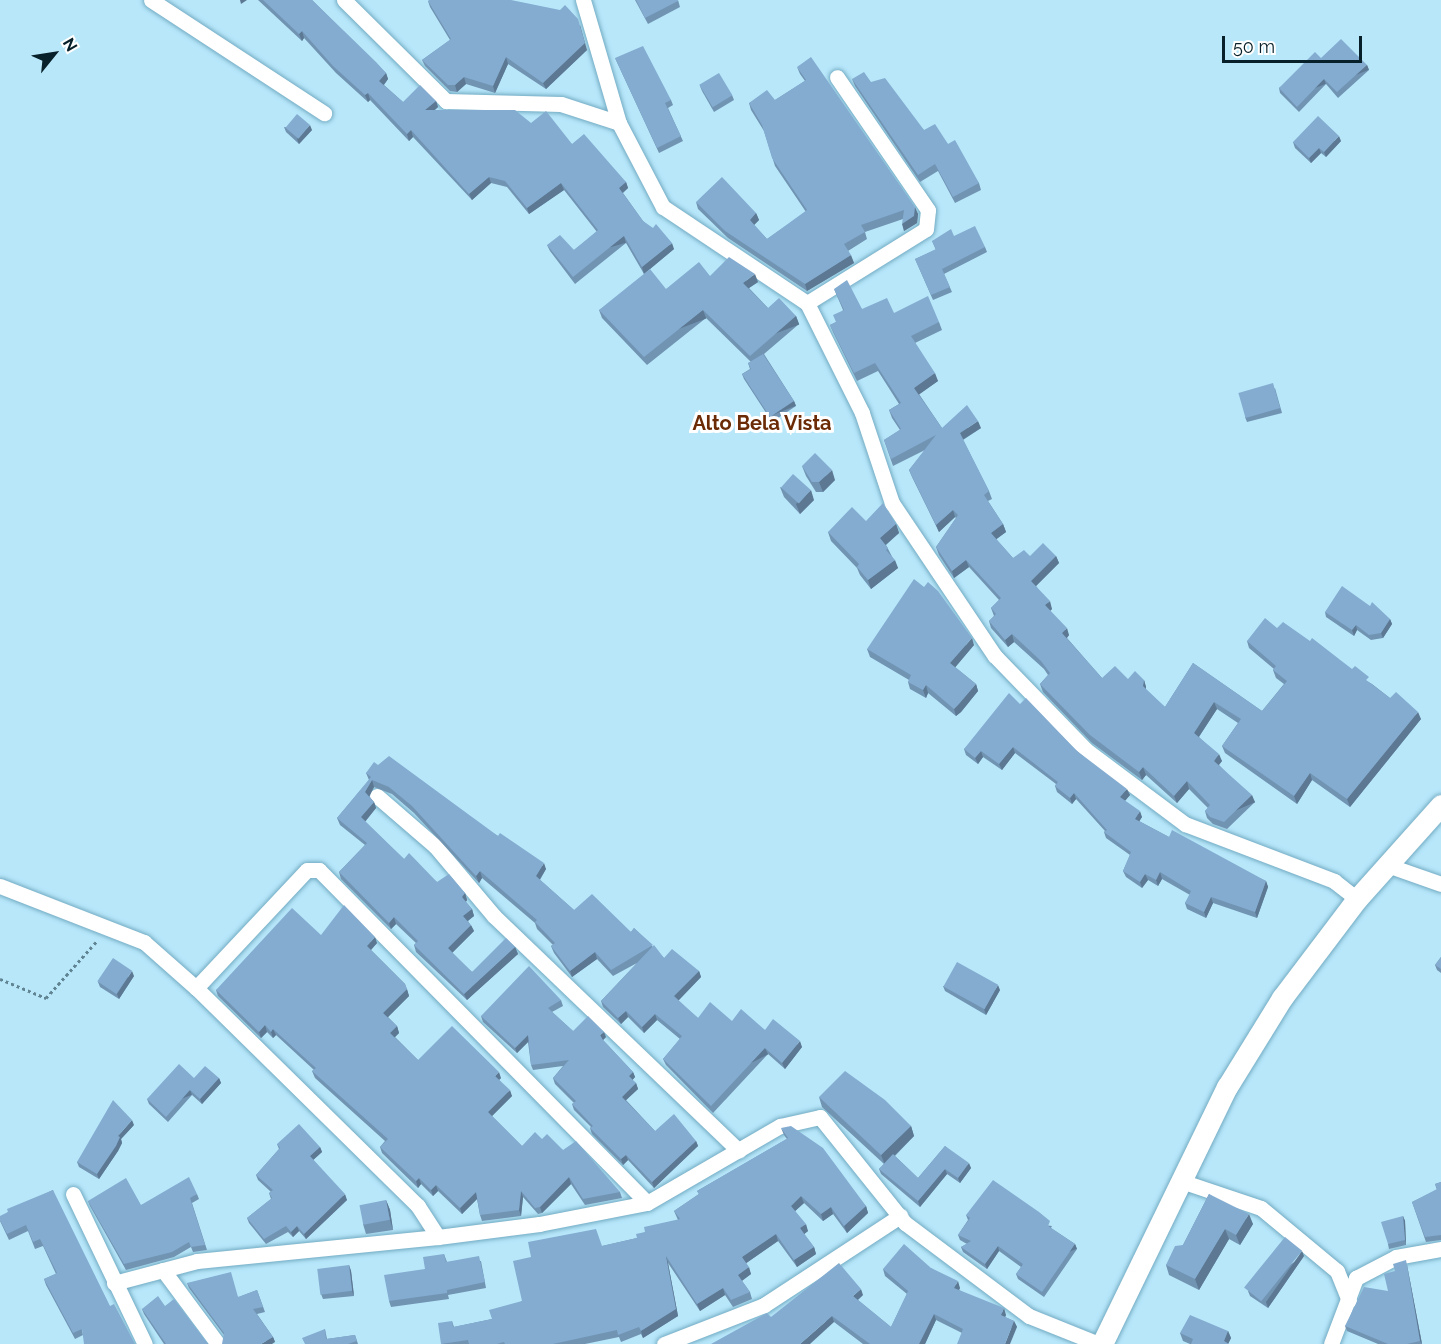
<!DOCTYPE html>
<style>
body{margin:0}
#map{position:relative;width:1441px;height:1344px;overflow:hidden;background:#b8e7fa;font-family:Raleway,sans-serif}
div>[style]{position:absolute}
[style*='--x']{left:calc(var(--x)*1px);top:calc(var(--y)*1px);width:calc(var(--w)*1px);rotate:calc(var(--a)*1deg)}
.path>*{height:3px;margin-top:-1.5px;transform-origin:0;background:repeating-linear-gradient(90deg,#608492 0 3px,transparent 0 6px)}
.roads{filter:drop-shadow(0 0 2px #72abc3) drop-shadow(0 0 2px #72abc3)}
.street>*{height:15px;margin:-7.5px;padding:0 7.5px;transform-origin:7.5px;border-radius:7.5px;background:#fff}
.secondary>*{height:21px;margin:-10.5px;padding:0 10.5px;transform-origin:10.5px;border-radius:10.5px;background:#fff}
.wall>*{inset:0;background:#7194b3}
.shaded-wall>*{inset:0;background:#5c7892;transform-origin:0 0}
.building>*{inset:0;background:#83acd0;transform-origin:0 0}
span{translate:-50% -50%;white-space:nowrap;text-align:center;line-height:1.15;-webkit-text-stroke:6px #fff;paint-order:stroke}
.neighbourhood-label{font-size:20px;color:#6a2b06;font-weight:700}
.north{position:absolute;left:24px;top:24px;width:60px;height:60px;-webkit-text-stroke:4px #fff;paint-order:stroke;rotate:60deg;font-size:16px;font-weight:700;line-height:24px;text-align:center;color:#082029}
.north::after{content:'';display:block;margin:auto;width:21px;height:27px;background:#082029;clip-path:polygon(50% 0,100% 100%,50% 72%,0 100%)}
.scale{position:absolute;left:1222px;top:36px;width:140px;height:27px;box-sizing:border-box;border:3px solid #082029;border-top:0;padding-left:8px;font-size:18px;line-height:21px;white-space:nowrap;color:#082029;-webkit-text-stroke:4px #fff;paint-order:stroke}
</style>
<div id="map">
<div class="path">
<i style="--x:0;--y:979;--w:50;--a:22.4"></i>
<i style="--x:46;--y:998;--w:76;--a:-48.2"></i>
</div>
<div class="roads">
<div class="street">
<i style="--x:151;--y:0;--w:207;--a:33.2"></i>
<i style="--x:344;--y:0;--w:144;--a:44.7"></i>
<i style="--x:446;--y:101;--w:115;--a:1.5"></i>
<i style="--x:561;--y:104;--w:61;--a:18.1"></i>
<i style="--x:619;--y:123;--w:95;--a:62.4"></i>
<i style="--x:663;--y:207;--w:173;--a:33.7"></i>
<i style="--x:807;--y:303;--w:123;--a:63.4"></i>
<i style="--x:862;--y:413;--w:95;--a:71.6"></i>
<i style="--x:892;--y:503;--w:184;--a:56.1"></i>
<i style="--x:995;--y:656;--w:131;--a:45.9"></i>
<i style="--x:1086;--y:750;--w:124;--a:36.8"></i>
<i style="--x:1185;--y:824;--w:160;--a:20.9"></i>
<i style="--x:1334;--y:881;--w:29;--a:38"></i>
<i style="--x:583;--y:0;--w:128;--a:73.7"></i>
<i style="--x:807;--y:303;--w:140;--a:-31.9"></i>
<i style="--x:926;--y:229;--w:19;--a:-84"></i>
<i style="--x:928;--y:210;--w:161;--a:-124.4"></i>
<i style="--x:377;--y:796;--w:77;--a:40.8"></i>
<i style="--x:435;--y:846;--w:92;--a:49.9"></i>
<i style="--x:494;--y:916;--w:339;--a:43.8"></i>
<i style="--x:1387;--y:865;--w:57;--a:19.4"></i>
<i style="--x:0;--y:886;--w:155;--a:21.3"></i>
<i style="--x:144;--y:942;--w:69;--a:41.5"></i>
<i style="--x:1181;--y:1181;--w:84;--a:18.6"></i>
<i style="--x:1261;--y:1208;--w:99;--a:39.7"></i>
<i style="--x:1337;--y:1271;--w:32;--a:68"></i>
<i style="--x:73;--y:1194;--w:166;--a:64.4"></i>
<i style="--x:438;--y:1237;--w:37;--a:-123"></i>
<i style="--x:418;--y:1206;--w:311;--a:-135.5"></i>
<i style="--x:196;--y:988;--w:162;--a:-46.8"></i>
<i style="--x:307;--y:870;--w:12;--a:0"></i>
<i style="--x:319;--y:870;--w:467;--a:45.4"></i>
<i style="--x:163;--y:1270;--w:92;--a:53.4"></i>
<i style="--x:114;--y:1283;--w:86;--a:-14.8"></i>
<i style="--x:197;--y:1261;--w:242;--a:-5.7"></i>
<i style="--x:438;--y:1237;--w:102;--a:-7.3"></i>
<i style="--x:539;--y:1224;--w:110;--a:-11"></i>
<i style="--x:647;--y:1203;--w:154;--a:-30.1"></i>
<i style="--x:780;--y:1126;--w:41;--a:-12.7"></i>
<i style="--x:820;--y:1117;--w:136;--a:51.3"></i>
<i style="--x:905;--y:1223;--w:155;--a:36.9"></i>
<i style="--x:1029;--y:1316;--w:75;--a:21.8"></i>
<i style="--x:664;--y:1344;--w:107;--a:-21.3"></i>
<i style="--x:764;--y:1305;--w:163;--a:-33.2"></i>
<i style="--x:1331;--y:1344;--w:71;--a:-69.3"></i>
<i style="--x:1356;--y:1278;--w:45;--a:-27.7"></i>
<i style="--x:1396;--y:1257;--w:46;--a:-10.1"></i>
</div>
<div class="secondary">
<i style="--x:1102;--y:1344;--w:286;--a:-64.1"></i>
<i style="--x:1227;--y:1087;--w:105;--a:-58.3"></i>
<i style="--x:1282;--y:998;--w:124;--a:-52.9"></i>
<i style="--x:1357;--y:899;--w:126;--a:-48.2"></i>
</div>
</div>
<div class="wall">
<i style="clip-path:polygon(258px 0,312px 0,386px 73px,388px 79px,384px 85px,403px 102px,436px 101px,438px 107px,435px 110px,531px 123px,572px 144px,626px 182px,628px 188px,623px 193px,643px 221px,674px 249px,644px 274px,626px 243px,575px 284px,550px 251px,547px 245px,574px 250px,597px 232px,564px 190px,529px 214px,507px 187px,491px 183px,472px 200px,413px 137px,409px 141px,370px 100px,368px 102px,336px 73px,304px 38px,302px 41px)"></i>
<i style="clip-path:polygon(635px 0,678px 0,680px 7px,648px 24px)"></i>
<i style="clip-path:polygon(428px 1px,587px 50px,546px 89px,508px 64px,495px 93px,466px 84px,457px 92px,450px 91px,425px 66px,422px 60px,450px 40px,430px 7px)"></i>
<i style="clip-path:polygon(615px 58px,671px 100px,673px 105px,668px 108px,683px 141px,659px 153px)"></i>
<i style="clip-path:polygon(1321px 58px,1367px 65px,1369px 70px,1338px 98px,1326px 84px,1299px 112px,1280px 93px,1279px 88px)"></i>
<i style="clip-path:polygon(797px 67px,918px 214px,917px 223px,904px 231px,903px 219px,865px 232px,867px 239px,848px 251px,854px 263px,807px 291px,728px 238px,698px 209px,696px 202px,756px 213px,759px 220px,754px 225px,767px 239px,806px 212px,775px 166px,764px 131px,751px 110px,749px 103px,775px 100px,805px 81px,800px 74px)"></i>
<i style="clip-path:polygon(852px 79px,924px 130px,948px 144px,979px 183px,981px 190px,955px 203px,938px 171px,920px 182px,855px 86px)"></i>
<i style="clip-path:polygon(700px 86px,732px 95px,734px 100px,714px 112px,702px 91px)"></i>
<i style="clip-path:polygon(284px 127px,312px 130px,299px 144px,286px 132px)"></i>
<i style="clip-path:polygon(1341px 141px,1326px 157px,1321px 153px,1311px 163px,1295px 148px,1293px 142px)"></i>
<i style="clip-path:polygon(954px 236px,985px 247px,987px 252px,944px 274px,952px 292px,933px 300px,915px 259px,936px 250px,932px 241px)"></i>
<i style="clip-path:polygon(710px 276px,758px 282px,749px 288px,768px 308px,796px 316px,799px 324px,764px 354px,794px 401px,796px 406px,772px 422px,744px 379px,742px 374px,750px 369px,748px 363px,751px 362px,706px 318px,647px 365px,602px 318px,599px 310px,666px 289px)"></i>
<i style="clip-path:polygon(834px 289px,862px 309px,894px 313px,939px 322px,942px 330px,915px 343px,938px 381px,919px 394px,942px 428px,981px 428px,963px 440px,989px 491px,992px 499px,988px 501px,1003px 524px,1006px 532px,996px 539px,1013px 558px,1030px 556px,1056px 556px,1059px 563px,1036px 586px,1052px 609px,1050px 611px,1069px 635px,1067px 638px,1102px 678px,1144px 680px,1146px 687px,1146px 690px,1165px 707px,1193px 663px,1262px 711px,1284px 684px,1276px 678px,1273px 670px,1274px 669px,1249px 648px,1247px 641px,1277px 628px,1372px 684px,1390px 698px,1421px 719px,1350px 807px,1312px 780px,1297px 804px,1225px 753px,1222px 746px,1238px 723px,1217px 709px,1199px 737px,1222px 761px,1219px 765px,1255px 802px,1227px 829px,1213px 824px,1207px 818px,1205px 811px,1208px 808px,1189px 789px,1177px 803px,1146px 775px,1142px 780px,1092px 743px,1043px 692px,1040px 684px,1048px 675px,1044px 669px,1014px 642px,1008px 647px,991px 628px,989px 621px,994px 616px,991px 608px,999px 600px,969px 567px,954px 578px,939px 555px,936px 547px,956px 518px,955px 517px,939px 532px,912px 477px,909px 470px,925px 450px,893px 466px,884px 440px,900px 430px,892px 418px,889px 410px,899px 404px,878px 371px,857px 381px,833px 332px,830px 325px,836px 322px,843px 310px)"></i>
<i style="clip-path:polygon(1275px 388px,1282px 413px,1247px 422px,1245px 417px)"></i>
<i style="clip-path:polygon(802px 466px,835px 480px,823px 492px,816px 492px,806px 476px)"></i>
<i style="clip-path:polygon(780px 487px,814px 500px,800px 514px,784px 497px)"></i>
<i style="clip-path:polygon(866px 521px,896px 524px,899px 533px,886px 545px,898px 568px,871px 589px,860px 575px,857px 568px,831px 541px,828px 532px)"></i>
<i style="clip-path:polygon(1325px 612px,1390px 619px,1392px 624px,1383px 638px,1371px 640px,1357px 630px,1354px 636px,1326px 617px)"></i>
<i style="clip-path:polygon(974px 645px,955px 667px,976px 684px,978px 691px,961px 712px,956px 716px,928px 693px,926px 698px,910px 689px,908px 682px,909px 680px,870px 657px,867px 649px)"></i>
<i style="clip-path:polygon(1020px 704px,1130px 795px,1125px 801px,1142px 817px,1139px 821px,1169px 837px,1266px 881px,1268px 887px,1257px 918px,1213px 903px,1206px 918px,1187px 909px,1185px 903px,1190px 895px,1162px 879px,1158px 886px,1148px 880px,1142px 888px,1126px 877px,1123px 871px,1130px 855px,1106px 838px,1104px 832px,1105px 831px,1076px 799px,1072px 804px,1057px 792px,1055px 786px,1056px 784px,1015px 753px,1002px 770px,983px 757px,978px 764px,966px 755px,964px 749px)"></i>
<i style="clip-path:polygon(378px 765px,498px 836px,546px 869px,540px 880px,574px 910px,631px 932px,634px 928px,664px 958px,699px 971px,701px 977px,678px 1001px,698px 1018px,732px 1021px,765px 1030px,802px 1047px,785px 1069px,768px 1054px,713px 1113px,666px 1065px,663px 1059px,680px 1039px,657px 1020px,644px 1033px,628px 1017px,621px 1024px,603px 1007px,601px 1001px,637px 963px,613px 976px,597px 959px,572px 977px,554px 953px,551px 946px,553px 945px,537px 929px,535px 923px,482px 878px,479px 883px,414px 813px,392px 794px,374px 787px,369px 796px,374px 802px,376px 808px,365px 822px,404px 859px,437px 882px,465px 893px,467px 900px,466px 902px,472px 909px,474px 916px,468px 921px,474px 931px,452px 953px,472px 972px,515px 947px,518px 954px,467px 1000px,416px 952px,414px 945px,416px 943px,396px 924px,391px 929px,341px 879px,339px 872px,365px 845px,340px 825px,337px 818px,369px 780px,366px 773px)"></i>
<i style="clip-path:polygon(321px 935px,377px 943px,371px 950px,405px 984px,409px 996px,388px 1017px,397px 1026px,399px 1033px,395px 1037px,418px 1060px,501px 1078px,499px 1080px,512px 1096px,492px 1116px,522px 1146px,542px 1139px,563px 1150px,620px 1192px,622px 1198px,585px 1205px,571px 1184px,542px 1213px,538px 1214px,523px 1197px,521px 1216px,482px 1221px,480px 1215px,477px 1199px,462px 1214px,438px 1191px,433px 1196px,421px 1184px,418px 1188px,382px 1153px,380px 1147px,385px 1141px,315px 1078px,312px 1071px,314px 1070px,276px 1035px,273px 1038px,267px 1032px,261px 1038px,218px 996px,216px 990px)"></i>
<i style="clip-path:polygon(1441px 957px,1441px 973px,1437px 970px,1435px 965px)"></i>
<i style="clip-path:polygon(134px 976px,119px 999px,100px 987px,98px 982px)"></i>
<i style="clip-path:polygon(943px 986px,1000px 990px,986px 1015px,945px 991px)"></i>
<i style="clip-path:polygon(561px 1000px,563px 1006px,552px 1012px,573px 1031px,606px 1037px,603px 1040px,633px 1072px,635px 1077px,632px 1080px,636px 1083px,638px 1089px,626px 1100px,655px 1131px,696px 1141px,698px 1146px,654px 1188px,628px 1160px,623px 1165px,592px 1134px,590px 1128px,591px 1127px,574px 1110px,572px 1104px,574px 1103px,555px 1084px,553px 1078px,563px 1066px,533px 1070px,531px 1065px,528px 1042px,517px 1053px,483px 1022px,481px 1016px)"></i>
<i style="clip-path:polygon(219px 1078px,221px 1083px,202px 1104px,192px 1095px,168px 1122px,149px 1104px,147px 1099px)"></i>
<i style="clip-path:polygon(819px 1097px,911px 1126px,914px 1136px,895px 1156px,918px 1178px,945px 1146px,971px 1168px,960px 1183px,947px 1174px,920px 1207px,881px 1174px,879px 1169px,884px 1164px,822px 1107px)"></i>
<i style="clip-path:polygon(134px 1125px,121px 1139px,122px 1143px,118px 1151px,99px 1179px,79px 1167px,77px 1162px)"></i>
<i style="clip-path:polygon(781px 1128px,866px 1206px,868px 1213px,847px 1233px,833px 1214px,823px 1221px,804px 1203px,795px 1211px,808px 1231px,804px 1234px,814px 1247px,816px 1254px,797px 1267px,778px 1241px,746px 1263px,751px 1274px,742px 1281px,750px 1292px,752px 1299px,733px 1307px,725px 1295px,700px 1311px,668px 1263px,678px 1316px,643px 1338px,641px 1334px,621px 1342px,619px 1337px,585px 1344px,442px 1344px,452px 1321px,454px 1327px,492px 1319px,522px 1301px,602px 1246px,637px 1238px,645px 1232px,678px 1220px,674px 1211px,699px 1194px,697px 1191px,787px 1139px,784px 1135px)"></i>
<i style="clip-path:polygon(277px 1144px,320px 1147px,322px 1152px,313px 1160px,347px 1200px,306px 1239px,299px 1231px,293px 1237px,288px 1232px,266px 1244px,249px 1223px,247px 1218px,271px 1199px,269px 1193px,271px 1192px,258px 1180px,256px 1175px,279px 1149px)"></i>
<i style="clip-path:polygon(1441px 1182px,1441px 1240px,1426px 1242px,1412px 1202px,1437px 1190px,1435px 1184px)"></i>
<i style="clip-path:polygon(53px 1190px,83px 1335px,75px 1339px,46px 1285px,44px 1279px,56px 1274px,43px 1246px,35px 1249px,28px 1231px,9px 1240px,0 1221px,8px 1212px)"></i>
<i style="clip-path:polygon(197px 1194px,199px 1199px,192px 1203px,207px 1250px,193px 1252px,191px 1247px,174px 1257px,126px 1270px,90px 1206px,88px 1201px,141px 1205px)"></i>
<i style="clip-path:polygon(1209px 1194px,1253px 1224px,1240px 1245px,1229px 1239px,1199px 1290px,1169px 1275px,1166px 1265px,1183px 1245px)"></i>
<i style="clip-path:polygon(386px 1200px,390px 1210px,393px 1230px,366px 1234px,363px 1224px)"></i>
<i style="clip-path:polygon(966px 1215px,1052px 1226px,1051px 1228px,1075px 1244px,1077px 1249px,1044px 1297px,1018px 1279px,1016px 1274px,1021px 1267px,999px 1251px,987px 1269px,963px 1252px,961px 1247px,967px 1244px,960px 1240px,958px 1235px,968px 1220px)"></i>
<i style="clip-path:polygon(1403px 1216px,1405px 1221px,1406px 1245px,1389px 1249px,1388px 1244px)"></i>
<i style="clip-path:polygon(444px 1254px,447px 1262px,481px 1261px,486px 1288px,448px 1295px,449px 1299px,391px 1307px,389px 1301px,425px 1269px)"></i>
<i style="clip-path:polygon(1304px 1256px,1268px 1308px,1250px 1296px,1248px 1291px)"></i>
<i style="clip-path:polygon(349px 1265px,351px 1271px,354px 1296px,323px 1299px,321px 1294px)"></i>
<i style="clip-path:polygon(1407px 1265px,1422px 1344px,1378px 1344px,1347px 1331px,1345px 1326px,1388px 1291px,1395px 1271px)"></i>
<i style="clip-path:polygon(931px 1268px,960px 1288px,959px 1290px,1006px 1315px,1005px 1317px,1014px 1321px,1017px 1327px,962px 1333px,936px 1320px,925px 1344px,863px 1344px,834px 1322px,771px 1317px,863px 1295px,858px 1300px,891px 1327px,907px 1294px,885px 1276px,883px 1269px)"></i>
<i style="clip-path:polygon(187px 1283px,239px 1297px,257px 1290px,265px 1312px,257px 1314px,273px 1337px,275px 1342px,224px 1335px,189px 1288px)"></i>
<i style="clip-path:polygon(165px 1306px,208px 1344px,164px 1344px,144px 1314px,142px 1309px)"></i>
<i style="clip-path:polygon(325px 1329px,327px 1339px,355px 1335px,358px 1344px,305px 1344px)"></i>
<i style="clip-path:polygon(1228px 1331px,1231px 1338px,1228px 1344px,1190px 1344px,1183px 1341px,1180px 1333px)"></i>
</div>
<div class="shaded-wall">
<i style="clip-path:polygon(240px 0,247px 0,241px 4px)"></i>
<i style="clip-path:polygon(580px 25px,587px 50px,546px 89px,543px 83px)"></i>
<i style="clip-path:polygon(302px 31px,304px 38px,302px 41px,299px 34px)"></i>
<i style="clip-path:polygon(506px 57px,508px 64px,495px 93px,493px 86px)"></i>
<i style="left:1367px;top:65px;width:5px;height:40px;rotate:68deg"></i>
<i style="clip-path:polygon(386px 73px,388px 79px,382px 87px,379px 81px)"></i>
<i style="clip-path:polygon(464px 77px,466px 84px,457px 92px,455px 85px)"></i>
<i style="left:1324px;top:79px;width:5px;height:39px;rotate:68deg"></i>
<i style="clip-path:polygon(368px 93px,370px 100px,368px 102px,365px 95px)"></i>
<i style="clip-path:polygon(436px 101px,438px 107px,427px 116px,425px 110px)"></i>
<i style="clip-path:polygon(310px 125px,312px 130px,299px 144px,297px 139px)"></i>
<i style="clip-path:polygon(411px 130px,413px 137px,409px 141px,407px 134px)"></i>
<i style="clip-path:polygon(1339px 136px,1341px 141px,1326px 157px,1324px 152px)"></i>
<i style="clip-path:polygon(1319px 148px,1321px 153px,1311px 163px,1309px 158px)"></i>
<i style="clip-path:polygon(489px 177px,491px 183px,472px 200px,469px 194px)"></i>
<i style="clip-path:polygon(626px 182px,628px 188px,621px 194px,619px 188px)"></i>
<i style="clip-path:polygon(561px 183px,564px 190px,529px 214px,527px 208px)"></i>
<i style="clip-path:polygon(915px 207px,918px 214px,917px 223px,904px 231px,902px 224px)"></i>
<i style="clip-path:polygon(756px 213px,759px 220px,752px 227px,750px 220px)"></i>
<i style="left:624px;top:236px;width:7px;height:65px;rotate:74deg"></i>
<i style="clip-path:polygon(672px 243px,674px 249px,644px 274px,642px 267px)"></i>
<i style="clip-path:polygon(851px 255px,854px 263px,807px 291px,805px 284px)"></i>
<i style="clip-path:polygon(755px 274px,758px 282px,746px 290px,743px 283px)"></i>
<i style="left:703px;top:310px;width:9px;height:75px;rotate:69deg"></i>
<i style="left:796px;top:316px;width:9px;height:61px;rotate:69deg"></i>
<i style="clip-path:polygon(935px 373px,938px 381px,917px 396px,914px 388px)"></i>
<i style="left:794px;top:401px;width:5px;height:29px;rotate:68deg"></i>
<i style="clip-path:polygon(978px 421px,981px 428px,962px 440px,960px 433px)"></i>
<i style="clip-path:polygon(832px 470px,835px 480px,823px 492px,819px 482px)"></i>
<i style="clip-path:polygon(811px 490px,814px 500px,800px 514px,796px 504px)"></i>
<i style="clip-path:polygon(953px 510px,955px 517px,939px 532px,936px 525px)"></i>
<i style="clip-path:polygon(896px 524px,899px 533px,883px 547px,880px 538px)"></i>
<i style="clip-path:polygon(1003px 524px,1006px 532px,994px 541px,991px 533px)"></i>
<i style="clip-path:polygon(1056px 556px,1059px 563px,1034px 588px,1031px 581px)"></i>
<i style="clip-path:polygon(895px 560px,898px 568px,871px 589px,868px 580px)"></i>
<i style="clip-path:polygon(966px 560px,969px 567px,954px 578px,952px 571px)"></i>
<i style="clip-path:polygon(1050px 601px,1052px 609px,1048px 613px,1045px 605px)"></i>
<i style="clip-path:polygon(1390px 619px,1392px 624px,1383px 638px,1381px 633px)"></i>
<i style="clip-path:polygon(1356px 625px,1357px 630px,1354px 636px,1352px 630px)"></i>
<i style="clip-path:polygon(1067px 628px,1069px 635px,1065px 640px,1062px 633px)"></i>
<i style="clip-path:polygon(1012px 634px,1014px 642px,1008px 647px,1005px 640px)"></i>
<i style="clip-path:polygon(972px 638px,974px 645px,953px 670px,950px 663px)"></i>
<i style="clip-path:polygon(1144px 680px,1146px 687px,1145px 694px,1143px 686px)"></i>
<i style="clip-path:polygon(976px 684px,978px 691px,961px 712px,956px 716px,954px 709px)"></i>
<i style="clip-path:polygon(926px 685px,928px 693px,926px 698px,923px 690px)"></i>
<i style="clip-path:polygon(1214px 702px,1217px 709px,1196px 741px,1194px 733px)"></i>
<i style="clip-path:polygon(1418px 712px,1421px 719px,1350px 807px,1347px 799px)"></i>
<i style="clip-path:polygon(1013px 747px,1015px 753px,1002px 770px,999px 764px)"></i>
<i style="clip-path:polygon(981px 751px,983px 757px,978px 764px,975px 758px)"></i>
<i style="clip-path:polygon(1219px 754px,1222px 761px,1216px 768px,1214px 761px)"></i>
<i style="clip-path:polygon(1143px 767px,1146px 775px,1142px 780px,1139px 772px)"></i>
<i style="clip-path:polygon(1310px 773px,1312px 780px,1297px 804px,1294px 796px)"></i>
<i style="clip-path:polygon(372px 780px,374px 787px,368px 799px,365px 792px)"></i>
<i style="clip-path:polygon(1187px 781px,1189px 789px,1177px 803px,1174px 796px)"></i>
<i style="clip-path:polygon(1127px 789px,1130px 795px,1123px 803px,1120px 797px)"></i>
<i style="clip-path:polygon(1074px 793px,1076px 799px,1072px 804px,1070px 798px)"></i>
<i style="left:1252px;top:795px;width:8px;height:39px;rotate:67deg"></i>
<i style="clip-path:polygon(374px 802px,376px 808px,363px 824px,361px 817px)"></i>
<i style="clip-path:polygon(1140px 811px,1142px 817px,1137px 825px,1135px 819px)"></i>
<i style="clip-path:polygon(544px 863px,546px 869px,538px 882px,536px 876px)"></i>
<i style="clip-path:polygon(480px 871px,482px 878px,479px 883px,476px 876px)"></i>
<i style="clip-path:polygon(1160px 872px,1162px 879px,1158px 886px,1156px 880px)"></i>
<i style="clip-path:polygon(1145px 874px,1148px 880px,1142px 888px,1140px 882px)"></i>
<i style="clip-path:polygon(1266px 881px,1268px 887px,1257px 918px,1255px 912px)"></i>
<i style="clip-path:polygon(465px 893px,467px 900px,464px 904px,462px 897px)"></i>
<i style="clip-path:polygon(1211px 897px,1213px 903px,1206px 918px,1204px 912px)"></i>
<i style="clip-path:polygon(472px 909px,474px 916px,465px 923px,463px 916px)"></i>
<i style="clip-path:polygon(394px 917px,396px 924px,391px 929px,389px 923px)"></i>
<i style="clip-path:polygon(471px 925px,474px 931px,450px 955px,448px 948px)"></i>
<i style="clip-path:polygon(375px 937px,377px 943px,369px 952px,367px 946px)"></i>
<i style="clip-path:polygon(515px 947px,518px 954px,467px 1000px,464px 994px)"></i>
<i style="clip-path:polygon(595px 952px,597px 959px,572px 977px,570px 971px)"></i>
<i style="clip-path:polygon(132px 971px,134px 976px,119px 999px,117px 994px)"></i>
<i style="clip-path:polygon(699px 971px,701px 977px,676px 1003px,674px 996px)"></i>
<i style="clip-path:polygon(998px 985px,1000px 990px,986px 1015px,984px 1009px)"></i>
<i style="clip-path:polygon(407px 989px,409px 996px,386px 1019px,383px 1013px)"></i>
<i style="clip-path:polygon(626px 1011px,628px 1017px,621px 1024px,618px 1018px)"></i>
<i style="clip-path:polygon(655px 1014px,657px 1020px,644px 1033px,642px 1027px)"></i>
<i style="clip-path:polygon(265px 1025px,267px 1032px,261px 1038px,259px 1032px)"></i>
<i style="clip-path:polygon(397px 1026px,399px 1033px,393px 1039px,390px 1033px)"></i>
<i style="clip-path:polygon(273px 1029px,276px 1035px,273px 1038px,271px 1032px)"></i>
<i style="clip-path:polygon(604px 1032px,606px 1037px,602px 1041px,600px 1035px)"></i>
<i style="clip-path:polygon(528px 1035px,530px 1040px,517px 1053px,515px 1048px)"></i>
<i style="clip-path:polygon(800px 1041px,802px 1047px,785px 1069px,782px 1063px)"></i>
<i style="left:765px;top:1048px;width:7px;height:79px;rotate:63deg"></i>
<i style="clip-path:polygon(499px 1072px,501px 1078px,497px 1082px,495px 1076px)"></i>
<i style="clip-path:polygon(633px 1072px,635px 1077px,631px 1082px,629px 1076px)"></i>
<i style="clip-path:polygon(219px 1078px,221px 1083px,202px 1104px,200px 1099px)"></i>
<i style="clip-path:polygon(636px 1083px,638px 1089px,624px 1102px,622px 1097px)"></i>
<i style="left:190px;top:1090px;width:5px;height:36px;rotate:68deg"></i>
<i style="clip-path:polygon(510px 1090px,512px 1096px,490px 1118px,488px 1112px)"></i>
<i style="clip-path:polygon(132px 1120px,134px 1125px,121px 1139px,122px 1143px,118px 1151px,99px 1179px,97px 1174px,118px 1136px)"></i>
<i style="clip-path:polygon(911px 1126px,914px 1136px,885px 1165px,881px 1155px)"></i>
<i style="clip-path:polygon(696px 1141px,698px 1146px,654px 1188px,652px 1182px)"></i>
<i style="clip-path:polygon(320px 1147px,322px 1152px,312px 1161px,310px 1156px)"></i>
<i style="clip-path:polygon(626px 1155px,628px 1160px,623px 1165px,621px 1159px)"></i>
<i style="clip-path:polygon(969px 1163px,971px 1168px,960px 1183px,958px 1178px)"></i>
<i style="clip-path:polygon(945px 1169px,947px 1174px,920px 1207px,918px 1201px)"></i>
<i style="clip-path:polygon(569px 1177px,571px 1184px,542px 1213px,540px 1207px)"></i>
<i style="clip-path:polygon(419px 1178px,421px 1184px,418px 1188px,416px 1181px)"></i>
<i style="clip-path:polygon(436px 1185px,438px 1191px,433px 1196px,431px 1190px)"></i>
<i style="clip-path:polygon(521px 1191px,523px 1197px,521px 1216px,519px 1210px)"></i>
<i style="clip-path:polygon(476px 1192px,478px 1198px,462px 1214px,460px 1208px)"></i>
<i style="clip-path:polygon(345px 1194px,347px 1200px,306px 1239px,304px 1234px)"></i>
<i style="clip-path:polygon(801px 1196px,804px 1203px,793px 1213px,791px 1206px)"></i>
<i style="clip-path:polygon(386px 1200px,390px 1210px,393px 1230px,390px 1220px)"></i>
<i style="clip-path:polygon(866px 1206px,868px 1213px,847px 1233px,844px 1226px)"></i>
<i style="clip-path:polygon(831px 1207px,833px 1214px,823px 1221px,821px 1214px)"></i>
<i style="clip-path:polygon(1249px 1214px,1253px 1224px,1240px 1245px,1236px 1235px)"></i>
<i style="clip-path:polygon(1403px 1216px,1405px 1221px,1406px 1245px,1405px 1240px)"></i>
<i style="clip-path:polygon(806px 1224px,808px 1231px,803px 1235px,800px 1228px)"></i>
<i style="clip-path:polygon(297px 1226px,299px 1231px,293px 1237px,291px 1232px)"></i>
<i style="clip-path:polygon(1225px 1229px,1229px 1239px,1199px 1290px,1195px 1279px)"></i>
<i style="clip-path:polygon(776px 1234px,778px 1241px,745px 1264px,742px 1257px)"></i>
<i style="left:1075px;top:1244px;width:5px;height:58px;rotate:68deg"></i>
<i style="clip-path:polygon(998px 1246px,999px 1251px,987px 1269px,985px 1264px)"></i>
<i style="clip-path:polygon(814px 1247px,816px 1254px,797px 1267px,794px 1260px)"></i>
<i style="clip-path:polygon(1302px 1251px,1304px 1256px,1268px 1308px,1266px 1302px)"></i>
<i style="clip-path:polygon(666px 1256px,668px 1263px,678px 1316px,643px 1338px,641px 1331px)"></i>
<i style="clip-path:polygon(1406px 1260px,1407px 1265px,1422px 1344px,1420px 1341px)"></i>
<i style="clip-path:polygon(349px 1265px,351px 1271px,354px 1296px,352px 1291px)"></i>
<i style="clip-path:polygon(749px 1267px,751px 1274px,740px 1282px,738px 1275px)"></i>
<i style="clip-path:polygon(958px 1281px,960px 1288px,957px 1294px,954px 1288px)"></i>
<i style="clip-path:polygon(723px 1288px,725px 1295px,700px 1311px,697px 1304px)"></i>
<i style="clip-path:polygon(861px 1289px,863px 1295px,855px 1302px,853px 1296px)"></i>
<i style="clip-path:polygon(1004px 1308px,1006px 1315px,1003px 1322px,1001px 1315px)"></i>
<i style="clip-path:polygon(934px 1314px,936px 1320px,925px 1344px,919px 1344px)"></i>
<i style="clip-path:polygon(832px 1316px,834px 1322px,810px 1344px,800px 1344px)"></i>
<i style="clip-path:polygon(1014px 1321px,1017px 1327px,1010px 1344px,1005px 1344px)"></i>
<i style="clip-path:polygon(1228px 1331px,1231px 1338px,1228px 1344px,1224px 1341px)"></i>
<i style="clip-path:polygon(273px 1337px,275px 1342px,272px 1344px,261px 1344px)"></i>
</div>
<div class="building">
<i style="clip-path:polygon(263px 0,312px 0,376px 62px,386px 73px,379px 81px,403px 102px,420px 85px,436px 101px,425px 110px,515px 110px,531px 123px,546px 111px,572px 144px,584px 134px,626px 182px,619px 188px,643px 221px,653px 228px,656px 224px,672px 243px,642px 267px,624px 236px,573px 277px,547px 245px,560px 235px,574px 250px,598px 230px,561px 183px,527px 208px,505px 181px,489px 177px,469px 194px,411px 130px,407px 134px,368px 93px,365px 95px,333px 66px,302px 31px,299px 34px)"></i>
<i style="clip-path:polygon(429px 0,511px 0,560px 10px,565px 5px,578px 19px,585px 43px,543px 83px,506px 57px,493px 86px,464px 77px,455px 85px,448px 85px,422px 60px,451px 39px,428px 1px)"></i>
<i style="clip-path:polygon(636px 0,678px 0,678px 1px,645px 18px)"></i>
<i style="clip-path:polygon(1341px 39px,1367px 65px,1337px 92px,1324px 79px,1297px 107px,1279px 88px,1315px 52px,1321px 58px)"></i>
<i style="clip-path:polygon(643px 46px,671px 100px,665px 103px,681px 136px,657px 148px,615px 58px)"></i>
<i style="clip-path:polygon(811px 57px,915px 207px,914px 216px,902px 224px,904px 210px,861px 225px,865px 232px,844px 244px,851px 255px,805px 284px,725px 231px,696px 202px,722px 177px,756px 213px,750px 220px,767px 239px,807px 210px,772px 158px,762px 125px,749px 103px,767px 90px,775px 100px,806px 80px,797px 67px)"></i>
<i style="clip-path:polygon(864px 72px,871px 82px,885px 78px,924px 130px,935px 124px,948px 144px,955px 140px,979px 183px,953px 197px,935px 164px,918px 175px,852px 79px)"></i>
<i style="left:719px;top:73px;width:26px;height:23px;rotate:59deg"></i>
<i style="left:297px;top:114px;width:17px;height:18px;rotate:40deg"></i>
<i style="clip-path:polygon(1318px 116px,1339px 136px,1324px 152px,1319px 148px,1309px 158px,1293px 142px)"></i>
<i style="clip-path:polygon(975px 226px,985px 247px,942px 269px,950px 287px,931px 295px,915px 259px,936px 249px,932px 241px,951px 229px,954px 236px)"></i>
<i style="clip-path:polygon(729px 257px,755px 274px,743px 283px,768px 308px,779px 298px,796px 316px,750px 356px,703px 310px,644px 357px,599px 310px,650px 269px,666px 289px,699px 262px,710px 276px)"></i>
<i style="clip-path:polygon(847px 280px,862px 309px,887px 298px,894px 313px,928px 296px,939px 322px,911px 336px,935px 373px,914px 388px,942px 428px,967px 405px,978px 421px,960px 433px,989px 491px,984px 495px,1003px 524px,991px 533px,1013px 558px,1024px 550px,1030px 556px,1043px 543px,1056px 556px,1031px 581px,1050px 601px,1045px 605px,1067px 628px,1062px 633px,1102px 678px,1115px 666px,1128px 679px,1135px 671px,1144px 680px,1143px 686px,1165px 707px,1193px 663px,1262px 711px,1287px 681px,1273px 670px,1276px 666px,1247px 641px,1265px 618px,1277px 628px,1283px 622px,1310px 641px,1312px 638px,1352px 669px,1355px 666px,1369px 677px,1366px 680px,1390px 698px,1396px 692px,1418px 712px,1347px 799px,1310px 773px,1294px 796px,1222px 746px,1241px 719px,1214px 702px,1194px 733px,1219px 754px,1214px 761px,1252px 795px,1224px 822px,1210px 817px,1205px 811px,1210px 805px,1187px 781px,1174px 796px,1143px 767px,1139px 772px,1090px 735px,1040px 684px,1050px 673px,1041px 661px,1012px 634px,1005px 640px,989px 621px,996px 614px,991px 608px,1001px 598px,966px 560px,952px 571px,936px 547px,958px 515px,953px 510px,936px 525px,909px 470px,936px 435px,891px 459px,884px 440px,901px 429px,889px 410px,901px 403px,875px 363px,854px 373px,830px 325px,836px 322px,833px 315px,844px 310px,834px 289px)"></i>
<i style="clip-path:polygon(763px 354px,794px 401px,770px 417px,742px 374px,751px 369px,748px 363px)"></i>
<i style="left:1273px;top:383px;width:26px;height:36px;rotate:74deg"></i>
<i style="clip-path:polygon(815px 453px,832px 470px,819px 482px,812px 482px,802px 466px)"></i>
<i style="left:793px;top:474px;width:24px;height:18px;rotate:42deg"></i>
<i style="clip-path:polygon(883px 503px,896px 524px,880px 538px,888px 548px,886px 550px,895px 560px,868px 580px,857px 567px,859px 564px,828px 532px,852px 507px,866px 521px)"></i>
<i style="clip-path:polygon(914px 579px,924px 587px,928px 582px,938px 591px,972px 638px,950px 663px,976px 684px,959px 704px,954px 709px,926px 685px,923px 690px,908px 682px,911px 675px,867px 649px)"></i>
<i style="clip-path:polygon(1342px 586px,1370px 606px,1372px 602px,1390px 619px,1381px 633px,1369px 635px,1356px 625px,1352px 630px,1325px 612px)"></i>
<i style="clip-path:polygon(1009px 693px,1020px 704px,1026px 698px,1077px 751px,1127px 789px,1120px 797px,1140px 811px,1135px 819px,1169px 837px,1172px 830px,1266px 881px,1255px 912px,1211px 897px,1204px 912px,1185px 903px,1191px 891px,1160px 872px,1156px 880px,1145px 874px,1140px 882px,1123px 871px,1131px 852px,1104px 832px,1107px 830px,1074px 793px,1070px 798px,1055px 786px,1058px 782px,1013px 747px,999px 764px,981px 751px,975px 758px,964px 749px)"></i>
<i style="clip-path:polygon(389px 756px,498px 836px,500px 833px,544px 863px,536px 876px,574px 910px,592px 894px,631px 932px,634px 928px,653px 945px,611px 970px,595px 952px,570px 971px,551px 946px,555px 943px,535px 922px,537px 920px,480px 871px,476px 876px,412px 806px,389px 787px,372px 780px,365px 792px,374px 802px,361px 817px,404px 859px,409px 853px,437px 882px,449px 874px,465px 893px,462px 897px,472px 909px,463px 916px,471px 925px,448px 948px,472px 972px,506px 938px,515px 947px,464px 994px,414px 945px,418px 941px,394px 917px,389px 923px,339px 872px,367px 843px,337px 818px,371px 777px,366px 773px,374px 762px,378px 765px)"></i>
<i style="clip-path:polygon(344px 905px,375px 937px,367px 946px,405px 984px,407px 989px,383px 1013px,397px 1026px,390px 1033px,418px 1060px,452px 1026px,499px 1072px,495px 1076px,510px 1090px,488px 1112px,522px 1146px,535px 1132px,542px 1139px,547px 1134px,563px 1150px,576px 1141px,620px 1192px,583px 1199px,569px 1177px,540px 1207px,535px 1208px,521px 1191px,519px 1210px,480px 1215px,476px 1192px,460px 1208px,436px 1185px,431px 1190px,419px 1178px,416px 1181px,380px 1147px,388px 1139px,312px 1071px,316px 1068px,273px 1029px,271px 1032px,265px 1025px,259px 1032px,216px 990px,292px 908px,321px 935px)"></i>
<i style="clip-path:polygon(654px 945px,664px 958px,672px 949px,699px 971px,674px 996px,698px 1018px,710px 1002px,732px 1021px,741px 1009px,765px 1030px,773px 1019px,800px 1041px,782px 1063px,765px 1048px,711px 1106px,663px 1059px,682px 1036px,655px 1014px,642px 1027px,626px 1011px,618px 1018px,601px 1001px)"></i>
<i style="clip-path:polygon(1441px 957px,1441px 969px,1435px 965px)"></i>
<i style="left:113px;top:958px;width:23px;height:28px;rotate:34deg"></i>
<i style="left:957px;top:962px;width:47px;height:28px;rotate:29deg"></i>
<i style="clip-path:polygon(529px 966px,561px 1000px,548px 1008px,573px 1031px,588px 1016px,604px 1032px,600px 1035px,603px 1040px,633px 1072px,629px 1076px,636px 1083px,622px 1097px,655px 1131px,674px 1114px,696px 1141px,652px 1182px,626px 1155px,621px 1159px,590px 1128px,593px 1126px,572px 1104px,576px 1101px,553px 1078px,569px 1060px,531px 1065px,528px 1035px,515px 1048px,481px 1016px)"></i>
<i style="clip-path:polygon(179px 1064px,194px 1078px,205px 1066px,219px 1078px,200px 1099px,190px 1090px,166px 1117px,147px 1099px)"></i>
<i style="clip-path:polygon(845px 1071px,885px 1100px,911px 1126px,881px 1155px,819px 1097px)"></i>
<i style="clip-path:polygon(113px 1100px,132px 1120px,118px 1136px,120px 1137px,116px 1146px,97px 1174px,77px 1162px)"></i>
<i style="clip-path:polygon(299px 1124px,320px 1147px,310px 1156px,345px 1194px,304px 1234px,297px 1226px,291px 1232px,286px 1226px,264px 1239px,247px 1218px,272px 1198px,269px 1193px,273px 1190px,256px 1175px,280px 1148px,277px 1144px)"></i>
<i style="clip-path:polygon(791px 1126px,823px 1148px,866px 1206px,844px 1226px,831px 1207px,821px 1214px,801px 1196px,791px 1206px,806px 1224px,800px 1228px,814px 1247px,794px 1260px,776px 1234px,742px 1257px,749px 1267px,738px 1275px,750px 1292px,731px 1300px,723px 1288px,697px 1304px,666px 1256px,676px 1309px,641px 1331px,639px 1327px,618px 1335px,617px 1330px,553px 1344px,505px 1344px,504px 1342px,497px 1344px,469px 1344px,468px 1340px,441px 1344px,438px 1323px,452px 1321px,453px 1327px,492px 1319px,489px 1310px,522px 1301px,513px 1261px,531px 1257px,528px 1242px,596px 1229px,602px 1246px,637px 1238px,636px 1234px,645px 1232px,644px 1227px,680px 1219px,674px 1211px,699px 1194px,697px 1191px,788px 1138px,781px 1128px)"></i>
<i style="clip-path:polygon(945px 1146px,969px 1163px,958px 1178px,945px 1169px,918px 1201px,879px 1169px,893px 1154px,918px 1178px)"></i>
<i style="clip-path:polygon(189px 1177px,197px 1194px,190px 1198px,205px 1245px,191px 1247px,189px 1242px,172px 1252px,124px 1264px,88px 1201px,126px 1178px,141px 1205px)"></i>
<i style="clip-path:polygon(993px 1180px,1039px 1212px,1050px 1221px,1048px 1226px,1075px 1244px,1042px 1292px,1016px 1274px,1023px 1264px,998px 1246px,985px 1264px,961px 1247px,971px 1241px,958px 1235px,970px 1218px,966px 1215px)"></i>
<i style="clip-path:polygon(1441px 1182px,1441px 1235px,1425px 1237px,1412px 1202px,1437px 1189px,1435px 1184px)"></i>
<i style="clip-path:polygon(53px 1190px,110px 1306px,114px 1304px,135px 1344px,84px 1344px,82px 1329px,73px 1333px,44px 1279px,57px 1273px,40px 1239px,33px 1242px,26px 1225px,7px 1234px,0 1220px,0 1216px,8px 1212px,7px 1209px)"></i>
<i style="clip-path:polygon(1209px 1194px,1249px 1214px,1236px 1235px,1225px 1229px,1195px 1279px,1166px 1265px,1175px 1246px,1183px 1245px)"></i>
<i style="left:386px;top:1200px;width:20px;height:27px;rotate:79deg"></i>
<i style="clip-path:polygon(1403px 1216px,1405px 1240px,1388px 1244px,1381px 1222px)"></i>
<i style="left:1285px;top:1237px;width:22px;height:65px;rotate:39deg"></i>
<i style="clip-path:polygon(904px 1244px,931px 1268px,958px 1281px,954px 1288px,1004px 1308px,1001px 1315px,1014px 1321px,1005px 1344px,957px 1344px,963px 1329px,934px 1314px,919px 1344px,870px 1344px,832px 1316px,800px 1344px,711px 1344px,767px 1313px,771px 1317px,839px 1263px,861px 1289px,853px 1296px,891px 1327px,908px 1291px,883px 1269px)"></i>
<i style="clip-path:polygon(444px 1254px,446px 1262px,479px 1256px,485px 1282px,447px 1290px,447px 1293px,389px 1301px,384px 1275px,425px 1269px,423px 1257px)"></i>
<i style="clip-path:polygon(1406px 1260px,1420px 1341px,1407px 1344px,1388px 1344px,1345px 1326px,1364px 1287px,1388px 1291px,1384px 1274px,1395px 1271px,1393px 1264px)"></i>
<i style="left:349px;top:1265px;width:26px;height:32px;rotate:83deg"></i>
<i style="clip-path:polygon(231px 1272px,238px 1297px,257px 1290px,263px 1307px,253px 1309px,273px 1337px,261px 1344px,222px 1344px,224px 1333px,187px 1283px)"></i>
<i style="clip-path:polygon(158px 1296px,165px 1306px,174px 1299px,208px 1344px,166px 1344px,142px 1309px)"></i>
<i style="clip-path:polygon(1190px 1315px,1228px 1331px,1224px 1341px,1229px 1344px,1191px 1344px,1193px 1339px,1180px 1333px)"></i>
<i style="clip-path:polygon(325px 1329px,326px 1339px,355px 1335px,357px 1341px,348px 1344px,305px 1344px,302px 1338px)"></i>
</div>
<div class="neighbourhood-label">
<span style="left:762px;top:423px">Alto Bela Vista</span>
</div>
<div class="north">N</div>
<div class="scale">50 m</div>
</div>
